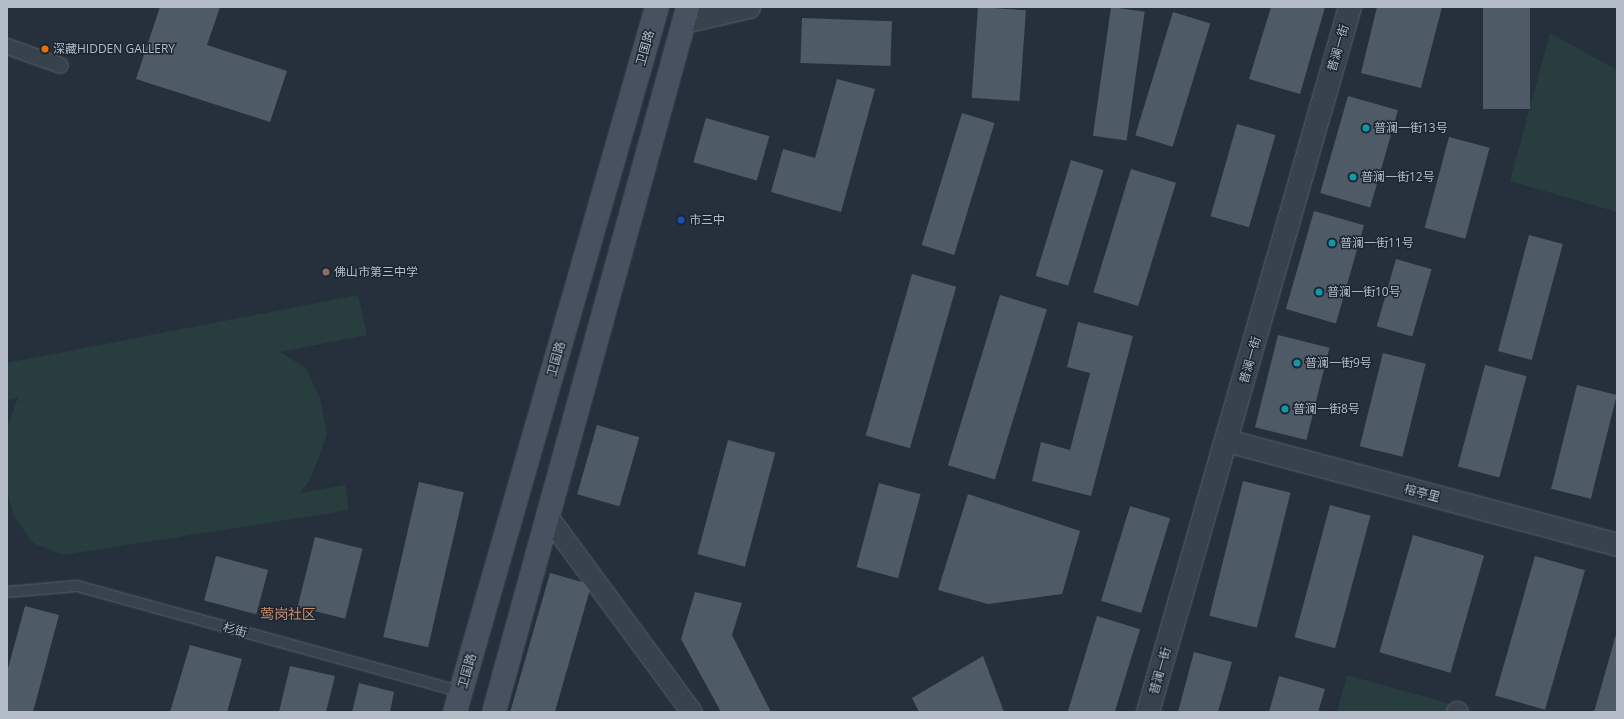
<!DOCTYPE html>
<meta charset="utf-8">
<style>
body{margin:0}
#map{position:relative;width:1624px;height:719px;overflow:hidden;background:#25303c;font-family:"Open Sans","Noto Sans SC",sans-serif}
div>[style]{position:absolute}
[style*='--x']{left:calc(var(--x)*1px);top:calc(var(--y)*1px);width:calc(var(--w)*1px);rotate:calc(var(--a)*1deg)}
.green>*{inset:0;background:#283e3e}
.building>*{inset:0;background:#4e5b67;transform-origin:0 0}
.roads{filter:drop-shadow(0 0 1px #56606a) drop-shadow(0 0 1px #56606a)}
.service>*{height:10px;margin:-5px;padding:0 5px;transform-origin:5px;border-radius:5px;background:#38424c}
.pedestrian>*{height:15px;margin:-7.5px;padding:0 7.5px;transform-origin:7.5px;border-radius:7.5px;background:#38424c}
.minor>*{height:20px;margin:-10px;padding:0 10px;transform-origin:10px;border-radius:10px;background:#38424c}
.tertiary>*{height:22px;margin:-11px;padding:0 11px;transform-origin:11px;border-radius:11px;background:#38424c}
.secondary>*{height:22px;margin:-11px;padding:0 11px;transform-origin:11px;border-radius:11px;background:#47515f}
.dots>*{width:11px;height:11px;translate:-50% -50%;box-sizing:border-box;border:2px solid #1d2731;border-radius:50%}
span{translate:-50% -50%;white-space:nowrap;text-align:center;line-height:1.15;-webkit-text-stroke:3px #1d2731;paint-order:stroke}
.street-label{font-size:12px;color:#b4bdc7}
.poi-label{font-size:12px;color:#b4bdc7}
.left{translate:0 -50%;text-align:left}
.quarter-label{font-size:14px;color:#cf8c67}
.frame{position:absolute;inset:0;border:8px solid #b4bdc7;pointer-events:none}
</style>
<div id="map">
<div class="green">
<i style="clip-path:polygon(1550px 33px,1617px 70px,1617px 212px,1510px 181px)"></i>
<i style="clip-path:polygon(358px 295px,367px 335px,280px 352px,306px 368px,320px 398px,327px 434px,310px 480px,300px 493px,345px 485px,349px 510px,63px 555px,33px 543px,14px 516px,7px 492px,7px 428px,18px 398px,7px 400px,7px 363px)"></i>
<i style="clip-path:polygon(1347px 675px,1458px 706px,1457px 712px,1337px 712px)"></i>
</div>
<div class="building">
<i style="clip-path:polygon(160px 7px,220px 7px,207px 45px,287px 71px,270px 122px,136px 79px)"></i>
<i style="left:978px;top:7px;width:48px;height:91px;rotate:4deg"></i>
<i style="left:1111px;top:7px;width:34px;height:130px;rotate:8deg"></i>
<i style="clip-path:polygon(1271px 7px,1325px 7px,1300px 94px,1249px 79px)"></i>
<i style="clip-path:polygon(1377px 7px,1442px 7px,1421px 88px,1361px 73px)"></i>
<i style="left:1483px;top:7px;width:47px;height:102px"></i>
<i style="left:1173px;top:12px;width:39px;height:129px;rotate:17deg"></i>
<i style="left:802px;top:18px;width:90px;height:45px;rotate:2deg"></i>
<i style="clip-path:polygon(837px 79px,875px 89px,841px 212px,771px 192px,783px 149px,815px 158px)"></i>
<i style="left:1348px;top:96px;width:52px;height:101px;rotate:16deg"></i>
<i style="left:962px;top:113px;width:34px;height:138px;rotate:17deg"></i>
<i style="left:706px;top:118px;width:66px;height:46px;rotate:16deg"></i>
<i style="left:1237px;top:124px;width:40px;height:96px;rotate:16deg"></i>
<i style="left:1449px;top:137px;width:42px;height:94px;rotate:15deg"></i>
<i style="left:1071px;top:160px;width:34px;height:121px;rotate:17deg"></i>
<i style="left:1131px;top:169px;width:47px;height:129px;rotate:17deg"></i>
<i style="left:1314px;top:211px;width:52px;height:102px;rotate:16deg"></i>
<i style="left:1529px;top:235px;width:35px;height:120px;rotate:15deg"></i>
<i style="left:1396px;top:259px;width:37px;height:70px;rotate:16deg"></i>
<i style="left:912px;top:274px;width:46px;height:168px;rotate:16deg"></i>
<i style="left:1000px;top:295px;width:49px;height:178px;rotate:17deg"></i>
<i style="clip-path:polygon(1078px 322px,1133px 336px,1091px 496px,1032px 481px,1041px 442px,1070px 450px,1090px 373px,1067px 367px)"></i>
<i style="left:1278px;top:335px;width:53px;height:95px;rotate:14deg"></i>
<i style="left:1383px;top:353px;width:44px;height:96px;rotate:14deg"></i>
<i style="left:1485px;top:365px;width:43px;height:105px;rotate:15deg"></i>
<i style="left:1577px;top:385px;width:41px;height:107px;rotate:14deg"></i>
<i style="left:597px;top:425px;width:44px;height:72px;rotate:16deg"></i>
<i style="left:728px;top:440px;width:49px;height:118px;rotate:15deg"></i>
<i style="left:1243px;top:481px;width:49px;height:139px;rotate:14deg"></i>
<i style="left:419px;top:482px;width:46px;height:159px;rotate:13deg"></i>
<i style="left:879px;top:483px;width:43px;height:87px;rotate:15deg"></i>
<i style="clip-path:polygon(968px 494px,1080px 531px,1062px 594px,988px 604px,938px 590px)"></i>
<i style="left:1330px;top:505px;width:42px;height:137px;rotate:15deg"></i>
<i style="left:1130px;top:506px;width:42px;height:99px;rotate:17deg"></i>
<i style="left:1413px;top:535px;width:74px;height:122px;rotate:16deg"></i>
<i style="left:315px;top:537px;width:49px;height:72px;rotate:14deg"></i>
<i style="left:216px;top:556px;width:54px;height:46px;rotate:15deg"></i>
<i style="left:1535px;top:556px;width:52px;height:145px;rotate:16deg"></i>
<i style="left:550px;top:573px;width:43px;height:145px;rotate:16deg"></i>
<i style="clip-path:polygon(695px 592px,742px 603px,732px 635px,771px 712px,721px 712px,681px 639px)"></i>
<i style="clip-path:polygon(25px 606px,59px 615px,33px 712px,7px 712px,7px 672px)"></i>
<i style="left:1097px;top:616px;width:45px;height:100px;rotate:17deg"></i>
<i style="clip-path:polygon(1617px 631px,1617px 712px,1594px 712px)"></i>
<i style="clip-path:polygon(190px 645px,242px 659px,227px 712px,170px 712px)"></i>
<i style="clip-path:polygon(1194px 652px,1232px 662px,1218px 712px,1178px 712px)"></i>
<i style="clip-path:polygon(983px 656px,1004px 712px,919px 712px,912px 698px)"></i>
<i style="clip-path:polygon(290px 666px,335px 676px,326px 712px,279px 712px)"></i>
<i style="clip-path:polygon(1279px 676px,1325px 689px,1318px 712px,1269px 712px)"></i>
<i style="clip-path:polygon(359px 683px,394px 692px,390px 712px,352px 712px)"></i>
</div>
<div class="roads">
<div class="service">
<i style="--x:7;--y:592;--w:70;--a:-4.9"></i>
<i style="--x:77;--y:586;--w:398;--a:15.4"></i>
</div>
<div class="pedestrian">
<i style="--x:7;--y:46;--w:56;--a:19.7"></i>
</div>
<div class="minor">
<i style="--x:548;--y:517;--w:242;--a:53.6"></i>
<i style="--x:1457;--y:712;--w:1;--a:0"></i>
</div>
<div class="tertiary">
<i style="--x:684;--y:22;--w:67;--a:-13"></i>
<i style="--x:1227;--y:441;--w:404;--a:14.9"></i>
<i style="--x:1148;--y:712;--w:733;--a:-74.01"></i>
</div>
<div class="secondary">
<i style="--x:455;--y:712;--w:733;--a:-74.01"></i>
<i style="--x:494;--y:712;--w:731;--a:-74.61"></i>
</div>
</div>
<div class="dots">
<i style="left:45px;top:49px;background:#e8710a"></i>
<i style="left:1366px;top:128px;background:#0f9aa8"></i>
<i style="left:1353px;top:177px;background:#0f9aa8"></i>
<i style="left:681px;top:220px;background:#1a4fb4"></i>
<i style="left:1332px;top:243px;background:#0f9aa8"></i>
<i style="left:326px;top:272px;background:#8d6e63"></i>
<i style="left:1319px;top:292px;background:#0f9aa8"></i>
<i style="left:1297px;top:363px;background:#0f9aa8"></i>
<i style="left:1285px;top:409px;background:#0f9aa8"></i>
</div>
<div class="street-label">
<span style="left:645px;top:48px;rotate:-74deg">卫国路</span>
<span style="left:1338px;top:48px;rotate:-74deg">普澜一街</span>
<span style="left:556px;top:359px;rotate:-74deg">卫国路</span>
<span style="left:1250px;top:360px;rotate:-74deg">普澜一街</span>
<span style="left:1422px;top:493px;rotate:15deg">榕亭里</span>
<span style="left:235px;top:630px;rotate:15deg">杉街</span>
<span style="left:467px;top:671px;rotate:-74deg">卫国路</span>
<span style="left:1160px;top:671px;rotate:-74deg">普澜一街</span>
</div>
<div class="poi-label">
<span class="left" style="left:53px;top:49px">深藏HIDDEN GALLERY</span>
<span class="left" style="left:1374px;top:128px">普澜一街13号</span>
<span class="left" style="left:1361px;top:177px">普澜一街12号</span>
<span class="left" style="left:689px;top:220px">市三中</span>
<span class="left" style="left:1340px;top:243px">普澜一街11号</span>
<span class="left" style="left:334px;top:272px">佛山市第三中学</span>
<span class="left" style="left:1327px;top:292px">普澜一街10号</span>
<span class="left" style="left:1305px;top:363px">普澜一街9号</span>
<span class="left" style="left:1293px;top:409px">普澜一街8号</span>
</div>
<div class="quarter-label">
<span style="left:288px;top:614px">莺岗社区</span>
</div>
<div class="frame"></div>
</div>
